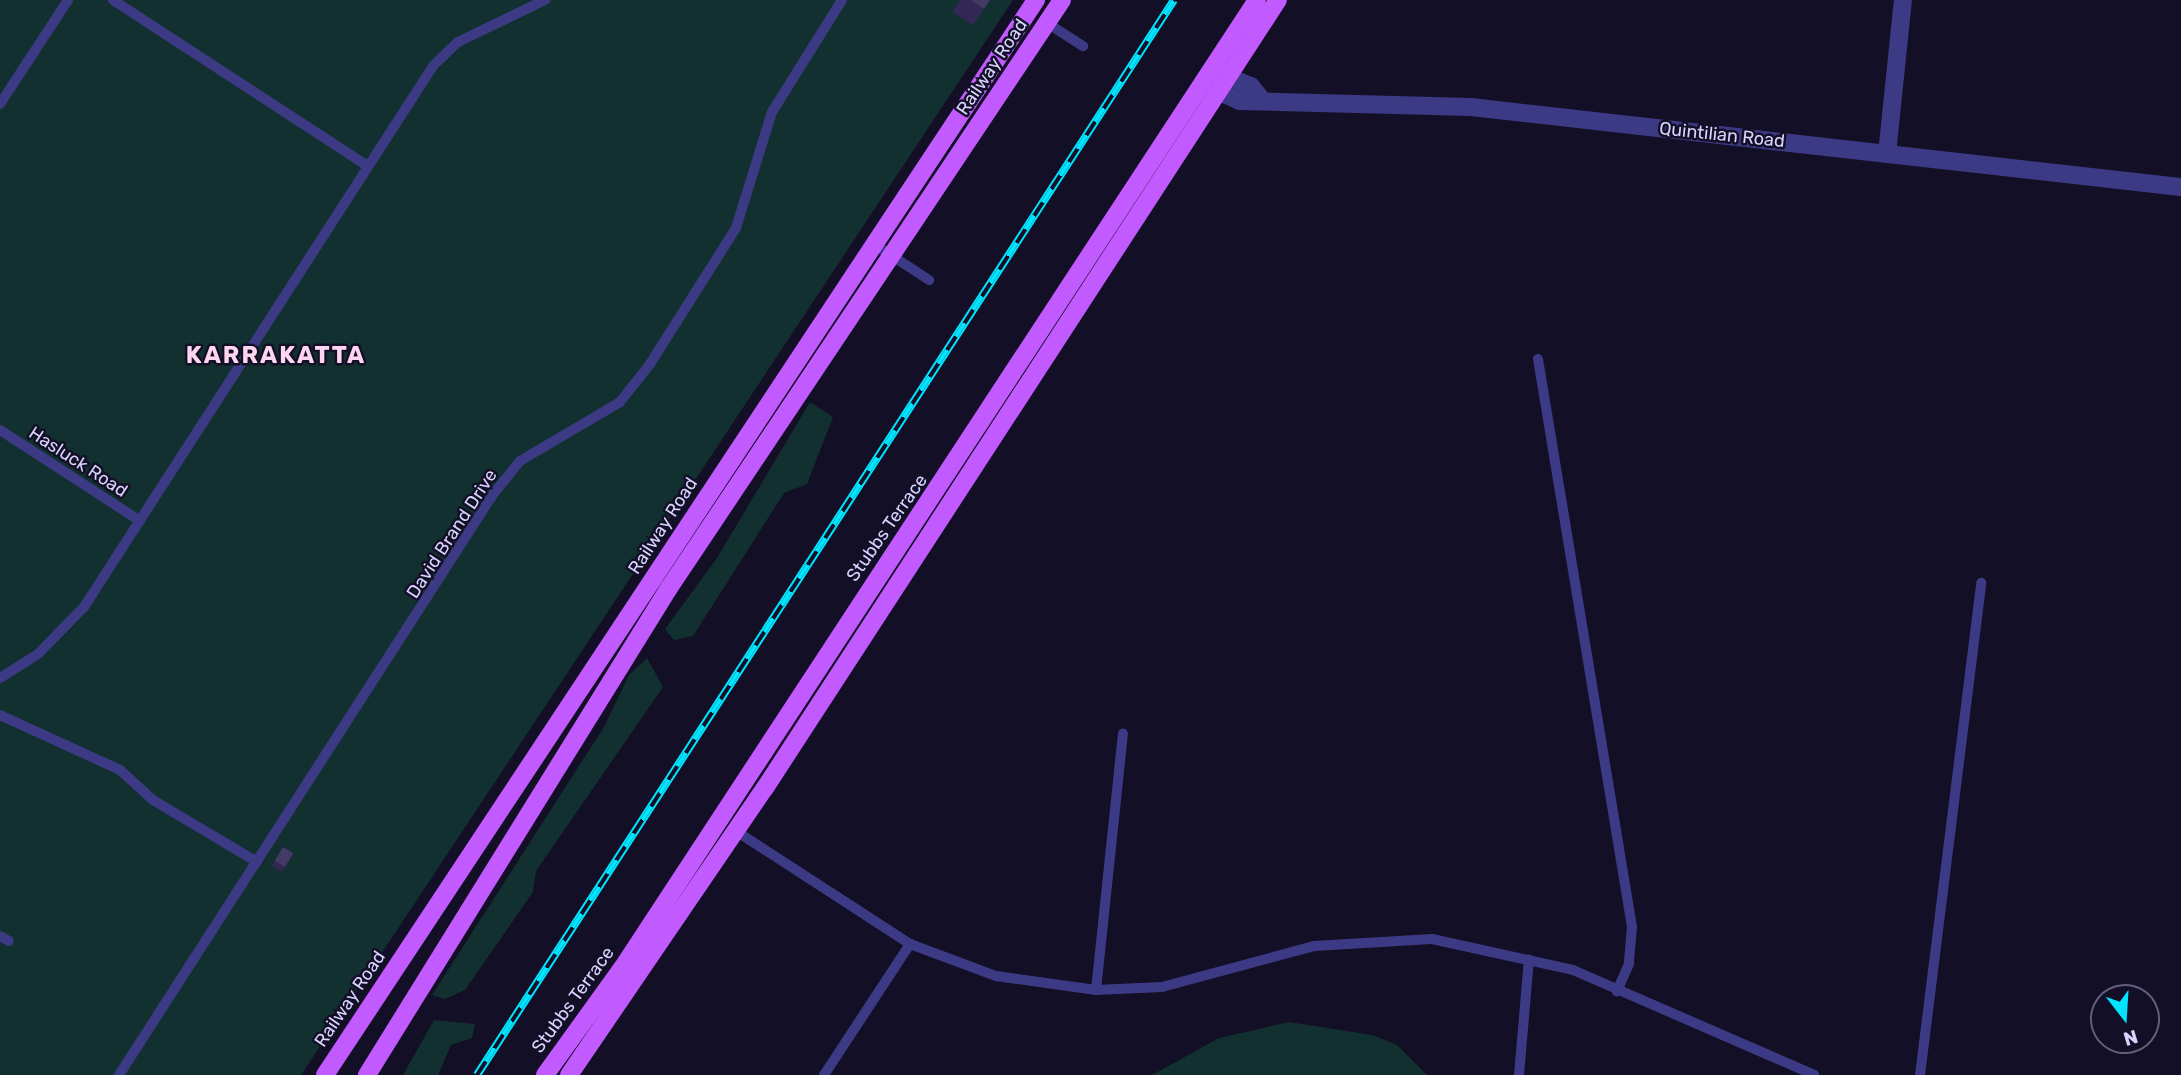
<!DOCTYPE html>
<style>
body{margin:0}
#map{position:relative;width:2181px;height:1075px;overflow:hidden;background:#130f26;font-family:Rubik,sans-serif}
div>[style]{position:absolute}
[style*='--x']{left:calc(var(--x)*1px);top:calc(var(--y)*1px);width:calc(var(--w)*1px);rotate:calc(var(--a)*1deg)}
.green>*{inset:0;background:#12302f}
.lane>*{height:10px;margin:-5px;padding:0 5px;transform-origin:5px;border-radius:5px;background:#3d3a85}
.street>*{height:18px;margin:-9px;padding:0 9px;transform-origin:9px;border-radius:9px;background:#3d3a85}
.primary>*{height:18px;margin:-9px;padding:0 9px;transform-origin:9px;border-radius:9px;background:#c25bff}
.rail>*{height:8px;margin-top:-4px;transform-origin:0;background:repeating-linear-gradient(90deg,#130f26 0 16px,#00e5ff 0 32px);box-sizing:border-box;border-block:2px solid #00e5ff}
.wall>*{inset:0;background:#312854;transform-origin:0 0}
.building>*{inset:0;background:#433a66;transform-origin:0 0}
span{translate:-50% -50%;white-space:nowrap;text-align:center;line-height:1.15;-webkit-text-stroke:5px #130f26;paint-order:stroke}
.street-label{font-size:18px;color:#d9d4ff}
.district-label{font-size:24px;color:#ffd6f0;font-weight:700;letter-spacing:2px}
.north{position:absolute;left:2090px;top:984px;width:70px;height:70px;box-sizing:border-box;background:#130f26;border:2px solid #625e7d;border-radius:50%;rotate:163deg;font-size:19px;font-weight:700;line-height:28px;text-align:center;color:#d9d4ff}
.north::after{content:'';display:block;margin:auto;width:24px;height:32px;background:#00e5ff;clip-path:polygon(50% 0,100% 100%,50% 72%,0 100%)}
</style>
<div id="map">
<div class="green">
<i style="clip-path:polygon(0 0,1013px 0,301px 1075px,0 1075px)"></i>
<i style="clip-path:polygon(810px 402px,833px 417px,807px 484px,784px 493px,693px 636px,674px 640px,665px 629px,717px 558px)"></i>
<i style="clip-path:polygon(647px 658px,663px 687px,536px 871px,533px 892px,465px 990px,445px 999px,432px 995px,604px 727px,629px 675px)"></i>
<i style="clip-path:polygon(434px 1020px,475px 1024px,472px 1038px,451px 1045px,438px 1075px,403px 1075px)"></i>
<i style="clip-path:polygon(1289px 1022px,1372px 1035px,1397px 1045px,1427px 1075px,1152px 1075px,1219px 1038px)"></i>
</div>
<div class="lane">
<i style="--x:113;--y:0;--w:304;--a:33.1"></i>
<i style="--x:1047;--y:23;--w:43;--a:32.6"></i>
<i style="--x:0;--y:104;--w:124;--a:-56.8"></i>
<i style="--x:874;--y:244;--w:66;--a:33.2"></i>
<i style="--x:1538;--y:359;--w:576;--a:80.6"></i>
<i style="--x:1632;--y:927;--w:37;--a:95"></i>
<i style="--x:1629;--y:964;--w:30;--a:114"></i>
<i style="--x:0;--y:430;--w:167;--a:33"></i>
<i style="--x:0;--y:678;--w:45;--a:-32.3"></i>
<i style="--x:38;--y:654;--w:66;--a:-45.6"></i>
<i style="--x:84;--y:607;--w:644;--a:-57.17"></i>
<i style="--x:433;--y:66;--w:35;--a:-44"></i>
<i style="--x:458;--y:42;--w:97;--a:-25.8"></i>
<i style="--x:0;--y:715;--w:132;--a:24.6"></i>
<i style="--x:120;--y:770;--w:45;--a:42.3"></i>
<i style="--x:153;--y:800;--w:121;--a:30.8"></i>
<i style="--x:736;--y:831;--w:207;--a:33"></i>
<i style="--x:910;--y:944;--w:92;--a:20.4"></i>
<i style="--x:996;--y:976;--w:101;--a:8"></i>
<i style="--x:1096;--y:990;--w:66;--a:-2.6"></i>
<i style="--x:1162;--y:987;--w:157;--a:-15.1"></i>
<i style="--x:1314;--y:946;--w:118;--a:-3.4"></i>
<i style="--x:1432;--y:939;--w:144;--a:12.4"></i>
<i style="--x:1573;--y:970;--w:263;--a:23.5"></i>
<i style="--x:0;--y:936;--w:10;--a:29"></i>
<i style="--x:1096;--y:990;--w:258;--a:-84"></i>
<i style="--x:119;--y:1075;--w:692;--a:-57.21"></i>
<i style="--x:494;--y:493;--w:41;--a:-50.9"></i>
<i style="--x:520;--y:461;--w:116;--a:-30.5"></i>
<i style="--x:620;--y:402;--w:48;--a:-51.7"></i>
<i style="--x:650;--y:364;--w:161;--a:-57.7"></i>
<i style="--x:736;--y:228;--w:121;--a:-72.8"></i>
<i style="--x:772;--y:112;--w:132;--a:-58"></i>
<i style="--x:824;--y:1075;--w:157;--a:-56.7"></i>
<i style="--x:1519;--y:1075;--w:116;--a:-85.1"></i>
<i style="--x:1920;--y:1075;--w:496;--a:-82.9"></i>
</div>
<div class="street">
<i style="--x:1215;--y:71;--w:39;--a:23"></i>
<i style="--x:1251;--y:86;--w:16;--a:52"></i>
<i style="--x:1206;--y:86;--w:36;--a:24"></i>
<i style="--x:1239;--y:101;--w:232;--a:1.5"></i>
<i style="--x:1471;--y:107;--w:714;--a:6.43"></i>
<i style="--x:1887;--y:154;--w:155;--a:-84.1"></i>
</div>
<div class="primary">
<i style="--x:325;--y:1075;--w:1289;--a:-56.52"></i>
<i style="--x:367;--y:1075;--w:573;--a:-58.2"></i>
<i style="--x:669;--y:588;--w:707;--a:-56.24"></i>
<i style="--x:545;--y:1075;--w:133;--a:-54.2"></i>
<i style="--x:623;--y:967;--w:1156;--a:-56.75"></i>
<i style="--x:569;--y:1075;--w:348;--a:-55.7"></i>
<i style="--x:765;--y:788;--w:940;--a:-56.94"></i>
</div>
<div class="rail">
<i style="--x:477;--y:1075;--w:1281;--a:-57.04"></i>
</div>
<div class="wall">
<i style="clip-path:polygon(960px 0,990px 0,973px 25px,952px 12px)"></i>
<i style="left:283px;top:847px;width:12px;height:22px;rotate:31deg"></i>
</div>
<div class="building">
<i style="clip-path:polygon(971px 0,990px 0,984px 9px)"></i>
<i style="left:283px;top:847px;width:12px;height:16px;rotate:31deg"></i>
</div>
<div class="street-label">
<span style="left:992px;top:67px;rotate:-56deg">Railway Road</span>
<span style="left:1722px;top:135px;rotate:6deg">Quintilian Road</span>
<span style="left:78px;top:462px;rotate:33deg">Hasluck Road</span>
<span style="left:663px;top:526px;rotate:-57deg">Railway Road</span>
<span style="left:887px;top:528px;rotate:-55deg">Stubbs Terrace</span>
<span style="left:452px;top:534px;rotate:-57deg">David Brand Drive</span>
<span style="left:350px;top:999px;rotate:-56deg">Railway Road</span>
<span style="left:573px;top:1000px;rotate:-54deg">Stubbs Terrace</span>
</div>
<div class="district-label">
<span style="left:276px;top:356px">KARRAKATTA</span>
</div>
<div class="north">N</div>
</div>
